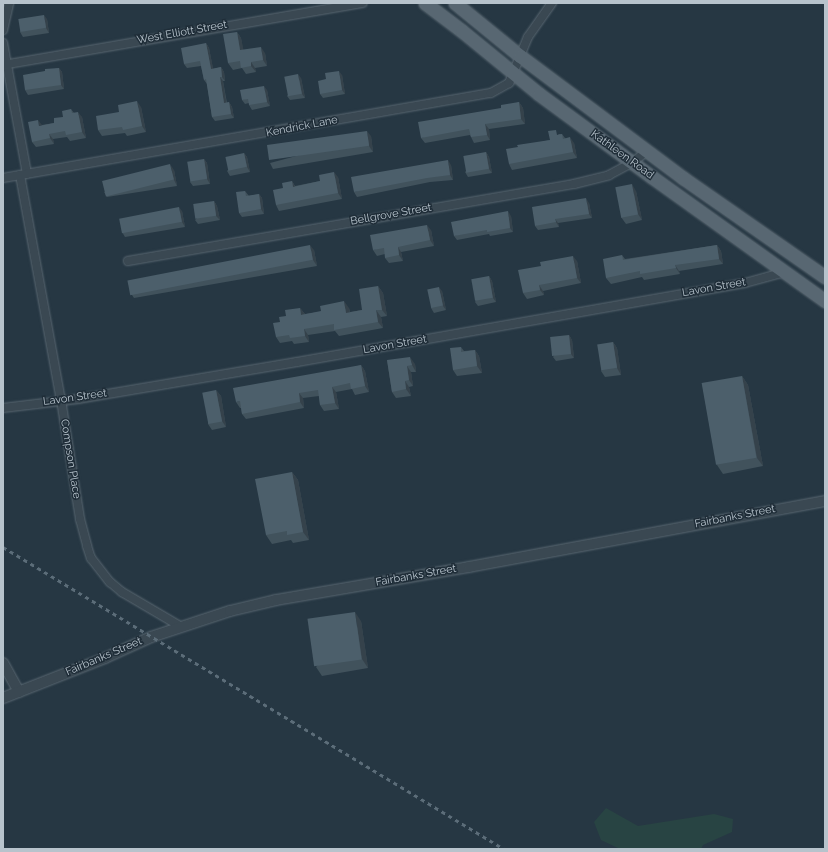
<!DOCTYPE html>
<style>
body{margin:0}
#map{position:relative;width:828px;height:852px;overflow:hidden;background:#263743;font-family:Raleway,sans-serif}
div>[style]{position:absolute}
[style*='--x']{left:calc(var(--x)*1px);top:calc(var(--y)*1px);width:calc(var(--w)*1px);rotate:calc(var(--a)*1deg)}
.green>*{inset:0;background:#284443}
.roads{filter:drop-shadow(0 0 1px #586670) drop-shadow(0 0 1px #586670)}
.minor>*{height:8px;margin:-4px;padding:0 4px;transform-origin:4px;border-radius:4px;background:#3a4852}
.tertiary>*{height:10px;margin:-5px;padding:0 5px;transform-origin:5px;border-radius:5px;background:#3a4852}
.primary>*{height:13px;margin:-6.5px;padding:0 6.5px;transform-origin:6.5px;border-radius:6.5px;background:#586772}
.rail>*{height:3px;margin-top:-1.5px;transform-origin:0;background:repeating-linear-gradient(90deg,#5c6d79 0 4px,transparent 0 8px)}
.wall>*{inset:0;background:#41525c}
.shaded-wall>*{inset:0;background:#35424b}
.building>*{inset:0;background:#4c5f6b;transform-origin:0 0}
span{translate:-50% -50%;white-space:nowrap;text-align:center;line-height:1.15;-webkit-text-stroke:3px #1f2d38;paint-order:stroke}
.street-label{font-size:11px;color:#b7c3cc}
.frame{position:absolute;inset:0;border:4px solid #b7c3cc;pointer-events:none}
</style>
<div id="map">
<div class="green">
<i style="clip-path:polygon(606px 808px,638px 826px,714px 814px,733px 819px,732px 832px,703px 845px,701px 849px,620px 849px,601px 840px,594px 822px)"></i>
</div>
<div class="roads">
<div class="minor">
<i style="--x:3;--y:30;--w:28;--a:-77"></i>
<i style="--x:3;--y:43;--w:133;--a:79.6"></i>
<i style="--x:3;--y:65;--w:365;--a:-9.8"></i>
<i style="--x:20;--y:175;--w:229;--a:79.7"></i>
<i style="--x:61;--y:400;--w:121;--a:80.9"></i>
<i style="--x:80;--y:519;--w:28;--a:75"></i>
<i style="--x:87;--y:546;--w:13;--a:72"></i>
<i style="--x:91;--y:558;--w:31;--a:52"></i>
<i style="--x:110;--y:582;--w:16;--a:40"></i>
<i style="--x:122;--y:592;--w:67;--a:30.4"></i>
<i style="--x:3;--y:178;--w:495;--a:-9.9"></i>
<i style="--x:491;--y:93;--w:21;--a:-29"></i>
<i style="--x:509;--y:83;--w:50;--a:-67.6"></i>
<i style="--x:528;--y:37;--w:42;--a:-54.8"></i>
<i style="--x:128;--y:261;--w:453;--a:-9.8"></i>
<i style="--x:574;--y:184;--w:36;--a:-14"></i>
<i style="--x:609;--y:175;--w:26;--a:-28"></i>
<i style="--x:632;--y:163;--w:19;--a:-39"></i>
<i style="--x:3;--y:408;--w:76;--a:-6.8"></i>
<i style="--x:78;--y:399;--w:222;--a:-9.6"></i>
<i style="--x:297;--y:362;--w:455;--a:-10"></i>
<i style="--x:745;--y:283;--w:41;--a:-15.4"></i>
</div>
<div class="tertiary">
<i style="--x:3;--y:663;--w:33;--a:61"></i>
<i style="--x:3;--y:698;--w:110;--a:-21.4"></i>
<i style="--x:105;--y:658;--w:51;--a:-24.5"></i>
<i style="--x:151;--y:637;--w:83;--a:-18.2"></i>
<i style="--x:230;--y:611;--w:47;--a:-13.4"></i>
<i style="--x:276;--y:600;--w:196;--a:-9.7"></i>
<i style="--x:469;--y:567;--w:362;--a:-10.5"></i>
</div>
<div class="primary">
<i style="--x:425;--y:3;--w:46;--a:37.1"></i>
<i style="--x:462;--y:31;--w:99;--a:39.3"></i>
<i style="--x:539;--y:94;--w:140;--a:36.3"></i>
<i style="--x:652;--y:177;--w:213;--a:35.6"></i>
<i style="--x:455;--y:3;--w:84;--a:39.2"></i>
<i style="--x:520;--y:56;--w:204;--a:36.8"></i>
<i style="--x:683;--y:178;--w:173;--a:34.9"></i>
</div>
</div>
<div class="rail">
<i style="--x:3;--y:547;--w:585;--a:31.08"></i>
</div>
<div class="wall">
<i style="clip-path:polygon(47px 19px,49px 33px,23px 37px,20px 32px)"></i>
<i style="clip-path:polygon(237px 32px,241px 38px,243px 50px,265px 53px,267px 66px,255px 68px,256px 72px,246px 74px,242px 68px,233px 70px,228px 63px)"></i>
<i style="clip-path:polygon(206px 43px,209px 48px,213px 69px,221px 67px,224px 72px,225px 81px,223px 81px,227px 103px,229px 102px,232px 107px,234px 118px,215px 121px,212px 117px,207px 84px,204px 80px,201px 66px,187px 68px,184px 64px)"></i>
<i style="clip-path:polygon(59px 68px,62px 72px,64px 89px,28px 95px,25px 90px,45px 71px)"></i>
<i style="clip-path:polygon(342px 75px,345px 94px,323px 98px,320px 94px,326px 79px)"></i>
<i style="clip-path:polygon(301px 78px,305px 98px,290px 100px,287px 96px)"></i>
<i style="clip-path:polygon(267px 90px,270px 106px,252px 110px,249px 105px,249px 103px,245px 104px,242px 100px)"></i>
<i style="clip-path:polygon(519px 102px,523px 108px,525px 124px,489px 129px,490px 140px,474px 143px,470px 135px,425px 143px,421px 138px)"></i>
<i style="clip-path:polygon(141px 107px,146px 132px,127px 136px,125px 133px,102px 136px,98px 130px,119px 112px)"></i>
<i style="clip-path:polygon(71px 109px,74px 113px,82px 117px,86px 138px,70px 141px,67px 137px,53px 139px,54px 144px,36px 147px,32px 142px,42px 125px,54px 123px,63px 117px)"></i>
<i style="clip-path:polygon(559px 134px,562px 134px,565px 138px,574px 143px,577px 158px,512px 170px,509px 164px,518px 147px,550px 140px)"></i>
<i style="clip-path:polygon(371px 136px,373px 152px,273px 169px,270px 163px)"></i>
<i style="clip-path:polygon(486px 152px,489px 157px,492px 173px,468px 177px,465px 172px)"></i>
<i style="clip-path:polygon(244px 153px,247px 157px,250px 172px,230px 176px,227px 171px)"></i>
<i style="clip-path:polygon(204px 159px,207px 163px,210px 184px,193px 186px,190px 182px)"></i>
<i style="clip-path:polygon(451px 165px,453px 180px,430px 182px,357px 197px,354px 192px)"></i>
<i style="clip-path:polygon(174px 170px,177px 186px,107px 197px,104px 192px)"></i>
<i style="clip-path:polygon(338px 177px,342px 199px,279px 211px,276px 205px,283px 188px,292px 181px,295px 186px,320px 181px)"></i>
<i style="clip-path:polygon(245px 191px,249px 196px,259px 194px,262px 198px,264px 214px,242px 217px,239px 213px)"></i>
<i style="clip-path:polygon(636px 191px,642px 220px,626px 224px,621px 217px)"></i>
<i style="clip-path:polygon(214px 201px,217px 206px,220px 220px,198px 224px,195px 220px)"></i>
<i style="clip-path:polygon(589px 203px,592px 218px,558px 223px,559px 227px,538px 230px,535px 226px)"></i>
<i style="clip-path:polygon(182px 211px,185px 227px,125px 237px,122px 232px)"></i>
<i style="clip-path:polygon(511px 216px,513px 232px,490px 236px,489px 234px,457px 240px,454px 236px)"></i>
<i style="clip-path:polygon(431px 230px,434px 246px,401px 252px,403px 261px,389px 263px,385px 258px,385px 254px,377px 256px,373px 250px)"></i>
<i style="clip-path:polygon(717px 245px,721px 251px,723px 264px,679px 271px,680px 274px,644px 280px,642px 277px,611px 284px,606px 278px,622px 255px,625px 259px)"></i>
<i style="clip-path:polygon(314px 250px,317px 266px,134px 298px,130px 292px)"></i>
<i style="clip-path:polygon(577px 261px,581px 283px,543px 291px,544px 295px,527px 299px,523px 293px)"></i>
<i style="clip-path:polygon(489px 276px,492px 281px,496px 302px,478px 306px,475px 302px)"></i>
<i style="clip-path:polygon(378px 286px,383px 293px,387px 316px,381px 317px,383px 328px,339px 336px,335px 331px,308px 335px,309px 342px,294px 344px,292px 341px,280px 343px,276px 337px,280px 322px,286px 316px,300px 308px,305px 314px,349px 308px,350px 312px,362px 310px)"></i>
<i style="clip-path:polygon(442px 291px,446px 310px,434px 313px,431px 308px)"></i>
<i style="clip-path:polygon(569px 335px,572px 340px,574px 358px,556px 361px,553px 357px)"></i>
<i style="clip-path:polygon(613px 342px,617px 348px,621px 375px,605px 377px,601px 371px)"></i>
<i style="clip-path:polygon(461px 347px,464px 351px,475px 350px,479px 356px,482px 373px,457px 376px,453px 370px)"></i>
<i style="clip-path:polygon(387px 360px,415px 364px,416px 372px,411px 372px,413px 386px,409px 387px,411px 396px,396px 398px,392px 392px)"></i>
<i style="clip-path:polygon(361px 365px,365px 371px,369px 392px,355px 395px,352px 389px,336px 392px,339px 409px,324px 411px,320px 405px,319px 396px,303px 398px,304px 408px,246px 419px,242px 414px,241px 408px,240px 408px,236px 402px)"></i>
<i style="clip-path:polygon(742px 376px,748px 385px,763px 466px,723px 474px,717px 465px)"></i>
<i style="clip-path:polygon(216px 390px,221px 396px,226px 427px,212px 430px,208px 424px)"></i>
<i style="clip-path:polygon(292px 472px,298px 480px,309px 540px,293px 543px,291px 540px,272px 544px,266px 535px)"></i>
<i style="clip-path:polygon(361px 621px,368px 668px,322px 676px,316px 667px)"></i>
</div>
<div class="shaded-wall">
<i style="clip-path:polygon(44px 15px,47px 19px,49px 33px,46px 28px)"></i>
<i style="clip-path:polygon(237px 32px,241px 38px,245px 57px,240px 50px)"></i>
<i style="clip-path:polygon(206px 43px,209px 48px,214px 73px,211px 69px)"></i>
<i style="clip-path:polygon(261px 47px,265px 53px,267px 66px,263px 60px)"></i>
<i style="clip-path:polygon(251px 62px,255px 68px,256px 72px,251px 66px)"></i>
<i style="clip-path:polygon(221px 67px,224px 72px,225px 81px,222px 77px)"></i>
<i style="clip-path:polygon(59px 68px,62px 72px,64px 89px,61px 85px)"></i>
<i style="clip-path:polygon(339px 71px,342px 75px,345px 94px,342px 90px)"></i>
<i style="clip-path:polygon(298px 74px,301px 78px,305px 98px,302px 94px)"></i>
<i style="clip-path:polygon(220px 77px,223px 81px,227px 107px,224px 103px)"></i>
<i style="clip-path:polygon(264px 86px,267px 90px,270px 106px,267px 102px)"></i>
<i style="clip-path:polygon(137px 101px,141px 107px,146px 132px,142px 126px)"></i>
<i style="clip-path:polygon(229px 102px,232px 107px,234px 118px,231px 114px)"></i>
<i style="clip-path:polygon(519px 102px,523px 108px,525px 124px,521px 119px)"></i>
<i style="clip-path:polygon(78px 112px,82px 117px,86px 138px,82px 132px)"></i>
<i style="clip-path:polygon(38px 120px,42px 125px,39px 126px)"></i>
<i style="clip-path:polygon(485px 124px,489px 129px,490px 140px,487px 135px)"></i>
<i style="clip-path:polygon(367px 131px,371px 136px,373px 152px,369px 146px)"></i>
<i style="clip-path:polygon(49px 134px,53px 139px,54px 144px,50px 138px)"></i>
<i style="clip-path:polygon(570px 137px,574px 143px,577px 158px,573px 152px)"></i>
<i style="clip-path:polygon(486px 152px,489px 157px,492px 173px,489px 169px)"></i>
<i style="clip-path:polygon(244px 153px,247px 157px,250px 172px,247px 167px)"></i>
<i style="clip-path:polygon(204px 159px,207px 163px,210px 184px,207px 179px)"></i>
<i style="clip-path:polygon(448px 160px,451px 165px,453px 180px,450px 175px)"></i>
<i style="clip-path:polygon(170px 164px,174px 170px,177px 186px,174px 180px)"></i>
<i style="clip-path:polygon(334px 172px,338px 177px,342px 199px,338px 193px)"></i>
<i style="clip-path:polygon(292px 181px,295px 187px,293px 187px)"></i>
<i style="clip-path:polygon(632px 184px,636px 191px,642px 220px,638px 214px)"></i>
<i style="clip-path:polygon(259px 194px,262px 198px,264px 214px,261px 209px)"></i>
<i style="clip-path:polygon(586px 198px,589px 203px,592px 218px,589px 214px)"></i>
<i style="clip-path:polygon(214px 201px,217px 206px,220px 220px,216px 216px)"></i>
<i style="clip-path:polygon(179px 207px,182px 211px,185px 227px,182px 222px)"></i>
<i style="clip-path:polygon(508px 211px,511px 216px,513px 232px,510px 228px)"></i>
<i style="clip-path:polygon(555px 219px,558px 223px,559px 227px,556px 222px)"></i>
<i style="clip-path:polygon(427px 225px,431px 230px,434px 246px,430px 240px)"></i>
<i style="clip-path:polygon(310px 245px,314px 250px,317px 266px,313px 260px)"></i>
<i style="clip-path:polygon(717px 245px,721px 251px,723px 264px,719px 259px)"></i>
<i style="clip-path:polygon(398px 247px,401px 252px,403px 261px,399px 255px)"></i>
<i style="clip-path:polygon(573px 256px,577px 261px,581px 283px,577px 278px)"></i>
<i style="clip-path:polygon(675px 265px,679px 271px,680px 274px,676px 268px)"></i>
<i style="clip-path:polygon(489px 276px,492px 281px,496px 302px,493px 298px)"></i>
<i style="clip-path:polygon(539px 285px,543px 291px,544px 295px,540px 290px)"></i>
<i style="clip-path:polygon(378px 286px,383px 293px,387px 316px,382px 310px)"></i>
<i style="clip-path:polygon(439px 287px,442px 291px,446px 310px,443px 306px)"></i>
<i style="clip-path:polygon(344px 301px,349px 308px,351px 319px,346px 313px)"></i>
<i style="clip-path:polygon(300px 308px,305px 314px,301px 315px)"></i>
<i style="clip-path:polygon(376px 310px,381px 317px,383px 328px,378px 322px)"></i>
<i style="clip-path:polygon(304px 329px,308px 335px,309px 342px,305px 336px)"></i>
<i style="clip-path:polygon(569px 335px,572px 340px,574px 358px,571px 354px)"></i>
<i style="clip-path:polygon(613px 342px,617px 348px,621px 375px,617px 368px)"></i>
<i style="clip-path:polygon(475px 350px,479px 356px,482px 373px,477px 366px)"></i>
<i style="clip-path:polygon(410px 357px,415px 364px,416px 372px,412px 365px)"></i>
<i style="clip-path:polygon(361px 365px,365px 371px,369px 392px,365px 386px)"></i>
<i style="clip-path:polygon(407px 366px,411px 372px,413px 386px,409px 380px)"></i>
<i style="clip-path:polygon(742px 376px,748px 385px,763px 466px,757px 458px)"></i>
<i style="clip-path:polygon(405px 381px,409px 387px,411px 396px,406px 389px)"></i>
<i style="clip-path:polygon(332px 387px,336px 392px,339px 409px,335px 403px)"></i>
<i style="clip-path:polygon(216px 390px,221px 396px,226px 427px,222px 421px)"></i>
<i style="clip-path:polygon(299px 393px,303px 398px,304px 408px,300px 402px)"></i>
<i style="clip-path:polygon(292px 472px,298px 480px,309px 540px,303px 532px)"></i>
<i style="clip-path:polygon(355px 612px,361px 621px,368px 668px,362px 659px)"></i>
</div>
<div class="building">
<i style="left:44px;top:15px;width:13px;height:26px;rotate:81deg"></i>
<i style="clip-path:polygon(237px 32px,240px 50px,261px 47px,263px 60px,251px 62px,251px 66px,241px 68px,240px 61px,228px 63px,223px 34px)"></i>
<i style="clip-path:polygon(206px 43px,211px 69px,221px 67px,222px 77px,220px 77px,224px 103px,229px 102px,231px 114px,212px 117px,206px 79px,204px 80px,200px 61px,184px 64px,181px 48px)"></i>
<i style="clip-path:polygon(59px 68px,61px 85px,25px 90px,23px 75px,45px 71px,45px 69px)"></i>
<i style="clip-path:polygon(339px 71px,342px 90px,320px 94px,318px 81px,326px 79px,325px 73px)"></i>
<i style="left:298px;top:74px;width:20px;height:14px;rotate:79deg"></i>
<i style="clip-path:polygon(264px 86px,267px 102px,249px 105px,248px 99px,242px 100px,240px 90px)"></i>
<i style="clip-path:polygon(137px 101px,142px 126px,123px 130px,122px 127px,98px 130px,96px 116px,119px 112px,118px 105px)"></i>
<i style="clip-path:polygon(519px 102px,521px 119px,485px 124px,487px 135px,471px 137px,469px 129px,421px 138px,418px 122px,501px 108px,501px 105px)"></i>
<i style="clip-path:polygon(71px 109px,72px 113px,78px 112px,82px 132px,66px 135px,65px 131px,49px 134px,50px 138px,32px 142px,28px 122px,38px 120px,39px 126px,54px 123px,54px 118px,63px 117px,62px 111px)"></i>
<i style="clip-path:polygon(556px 130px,557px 135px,562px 134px,563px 139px,570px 137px,573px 152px,509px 164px,506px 149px,518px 147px,517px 145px,550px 140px,548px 131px)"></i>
<i style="left:367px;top:131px;width:15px;height:101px;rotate:82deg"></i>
<i style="left:486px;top:152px;width:17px;height:23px;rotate:80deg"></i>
<i style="left:244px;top:153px;width:14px;height:19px;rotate:78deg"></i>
<i style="left:204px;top:159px;width:20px;height:17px;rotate:81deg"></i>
<i style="clip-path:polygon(448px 160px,450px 175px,427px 178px,354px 192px,351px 177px)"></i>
<i style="left:170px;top:164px;width:16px;height:70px;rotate:76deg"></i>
<i style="clip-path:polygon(334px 172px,338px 193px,276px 205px,273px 190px,283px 188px,282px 183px,292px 181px,293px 187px,320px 181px,319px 175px)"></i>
<i style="left:632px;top:184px;width:31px;height:17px;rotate:79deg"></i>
<i style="clip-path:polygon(245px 191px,246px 196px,259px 194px,261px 209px,239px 213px,236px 192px)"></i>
<i style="clip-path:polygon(586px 198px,589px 214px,555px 219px,556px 222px,535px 226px,532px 207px)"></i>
<i style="left:214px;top:201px;width:15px;height:21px;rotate:82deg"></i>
<i style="left:179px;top:207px;width:15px;height:61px;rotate:79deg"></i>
<i style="clip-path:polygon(508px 211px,510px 228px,487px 232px,487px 230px,454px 236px,451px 222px)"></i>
<i style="clip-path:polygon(427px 225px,430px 240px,398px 247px,399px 255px,385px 258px,384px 248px,373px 250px,370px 235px)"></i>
<i style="left:310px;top:245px;width:15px;height:186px;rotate:79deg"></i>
<i style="clip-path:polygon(717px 245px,719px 259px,675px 265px,676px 268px,640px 274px,640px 271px,606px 278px,603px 259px,622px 255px,623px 260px)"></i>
<i style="clip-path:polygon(573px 256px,577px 278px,539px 285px,540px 290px,523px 293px,518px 270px,541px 266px,540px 262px)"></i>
<i style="left:489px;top:276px;width:22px;height:18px;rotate:80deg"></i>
<i style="clip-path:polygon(378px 286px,382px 310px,376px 310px,378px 322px,334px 330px,334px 324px,304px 329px,305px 336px,290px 338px,289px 335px,276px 337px,273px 323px,280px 322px,279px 317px,286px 316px,285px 310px,300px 308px,301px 315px,321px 311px,320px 306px,344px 301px,346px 313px,362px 310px,359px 289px)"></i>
<i style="left:439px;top:287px;width:19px;height:12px;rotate:78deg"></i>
<i style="left:569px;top:335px;width:19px;height:19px;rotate:84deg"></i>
<i style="left:613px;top:342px;width:26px;height:16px;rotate:81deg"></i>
<i style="clip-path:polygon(461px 347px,461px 352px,475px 350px,477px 366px,453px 370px,450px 348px)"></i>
<i style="clip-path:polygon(410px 357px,412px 365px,407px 366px,409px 380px,405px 381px,406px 389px,392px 392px,387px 360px)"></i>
<i style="clip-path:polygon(361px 365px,365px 386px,351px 389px,350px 383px,332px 387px,335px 403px,320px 405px,318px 390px,299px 393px,300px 402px,242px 414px,240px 401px,236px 402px,233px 388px)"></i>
<i style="left:742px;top:376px;width:83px;height:41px;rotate:80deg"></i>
<i style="left:216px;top:390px;width:32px;height:14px;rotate:79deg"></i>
<i style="clip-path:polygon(292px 472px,303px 532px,287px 535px,287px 531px,266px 535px,255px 479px)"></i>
<i style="left:355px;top:612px;width:48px;height:48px;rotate:82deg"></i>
</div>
<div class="street-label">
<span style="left:182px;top:33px;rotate:-10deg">West Elliott Street</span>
<span style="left:302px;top:127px;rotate:-11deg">Kendrick Lane</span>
<span style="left:622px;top:155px;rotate:36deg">Kathleen Road</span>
<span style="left:391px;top:215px;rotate:-10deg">Bellgrove Street</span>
<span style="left:714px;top:288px;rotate:-10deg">Lavon Street</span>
<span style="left:395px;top:345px;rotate:-10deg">Lavon Street</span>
<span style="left:75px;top:398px;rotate:-8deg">Lavon Street</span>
<span style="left:70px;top:459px;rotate:81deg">Compson Place</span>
<span style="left:735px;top:517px;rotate:-11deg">Fairbanks Street</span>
<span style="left:416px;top:576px;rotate:-10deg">Fairbanks Street</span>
<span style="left:104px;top:657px;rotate:-23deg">Fairbanks Street</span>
</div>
<div class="frame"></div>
</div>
